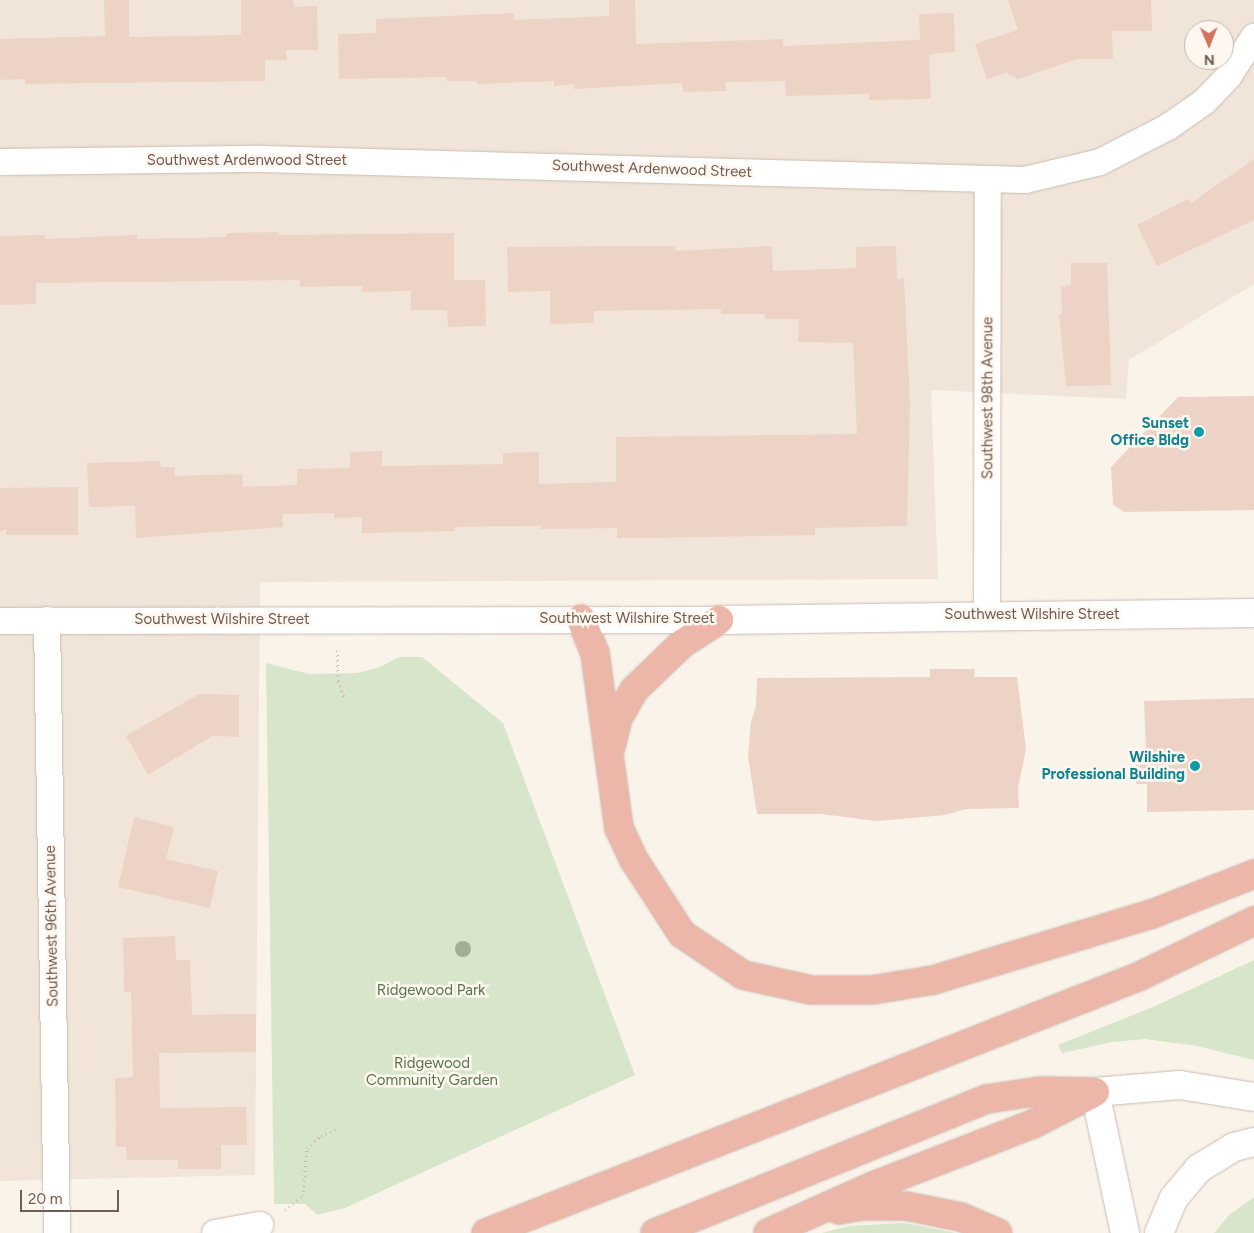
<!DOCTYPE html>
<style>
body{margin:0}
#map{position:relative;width:1254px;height:1233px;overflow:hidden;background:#faf3ea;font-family:Figtree,sans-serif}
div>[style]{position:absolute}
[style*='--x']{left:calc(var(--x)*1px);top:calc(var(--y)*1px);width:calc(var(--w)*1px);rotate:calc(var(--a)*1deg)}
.residential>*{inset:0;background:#f1e5d9}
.green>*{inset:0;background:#d7e6ca}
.building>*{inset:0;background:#ecd3c5}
.path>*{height:3px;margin-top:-1.5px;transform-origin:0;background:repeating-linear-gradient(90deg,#d1b6a8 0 1px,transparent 0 5px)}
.roads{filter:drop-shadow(0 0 1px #cbbbb1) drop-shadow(0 0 1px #cbbbb1)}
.street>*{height:26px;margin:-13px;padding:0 13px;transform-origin:13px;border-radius:13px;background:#fff}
.secondary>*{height:28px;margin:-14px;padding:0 14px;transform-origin:14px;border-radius:14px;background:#fff}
.highway>*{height:28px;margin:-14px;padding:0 14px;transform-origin:14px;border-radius:14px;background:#ecb7a9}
.trees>*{width:16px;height:16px;margin:-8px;border-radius:50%;background:#a1ae92}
.dots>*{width:14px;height:14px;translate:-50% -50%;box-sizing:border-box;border:2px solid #fdf7f0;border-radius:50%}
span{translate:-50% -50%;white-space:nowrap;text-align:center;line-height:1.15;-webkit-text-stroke:5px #fdf7f0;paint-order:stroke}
.street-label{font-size:15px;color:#725b51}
.culture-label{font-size:15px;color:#0d838f;font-weight:700}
.right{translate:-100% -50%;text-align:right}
.park-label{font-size:15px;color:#59764a}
.north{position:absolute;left:1184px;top:20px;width:50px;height:50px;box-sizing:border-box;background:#fdf7f0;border:1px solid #c5b9b0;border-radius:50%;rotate:179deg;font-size:14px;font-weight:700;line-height:20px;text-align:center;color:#725b51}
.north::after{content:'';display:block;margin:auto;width:18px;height:22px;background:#d37460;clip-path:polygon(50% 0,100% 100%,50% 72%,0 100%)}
.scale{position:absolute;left:20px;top:1190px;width:99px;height:22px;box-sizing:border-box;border:2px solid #725b51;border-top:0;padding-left:6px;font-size:15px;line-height:18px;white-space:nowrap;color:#725b51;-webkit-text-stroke:4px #fdf7f0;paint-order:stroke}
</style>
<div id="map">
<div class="residential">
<i style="clip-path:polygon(evenodd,0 0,1254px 0,1254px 284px,1129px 360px,1126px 399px,931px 390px,938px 579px,260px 582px,255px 1175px,0 1181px,0 0,1194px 30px,1224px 30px,1224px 60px,1194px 60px,1194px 30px)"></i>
</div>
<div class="green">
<i style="clip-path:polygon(399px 657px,422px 657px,503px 723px,635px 1075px,345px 1208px,317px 1215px,305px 1204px,274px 1204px,266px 663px,309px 674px,357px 673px,380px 667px)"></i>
<i style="clip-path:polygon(1254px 960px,1254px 1060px,1197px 1046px,1145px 1039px,1112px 1042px,1062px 1053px,1058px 1045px,1153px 1007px)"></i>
<i style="clip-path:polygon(1254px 1197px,1254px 1233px,1214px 1233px,1229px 1215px)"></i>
<i style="clip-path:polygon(904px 1223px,956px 1233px,822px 1233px,849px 1226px)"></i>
</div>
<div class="building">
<i style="clip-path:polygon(104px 0,129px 0,129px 37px,241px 35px,241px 0,293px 0,294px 7px,317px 6px,318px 50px,286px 50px,287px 60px,265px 60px,265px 81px,25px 84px,25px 79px,0 80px,0 39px,105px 36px)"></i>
<i style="clip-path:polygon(609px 0,635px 0,636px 44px,783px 39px,783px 46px,920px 40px,919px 14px,954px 13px,955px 52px,929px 54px,931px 99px,869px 100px,869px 94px,786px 96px,785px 81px,725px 82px,726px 91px,683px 92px,682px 83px,574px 89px,574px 84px,554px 86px,554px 81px,477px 84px,477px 81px,447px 81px,447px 77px,339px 79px,338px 34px,376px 33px,376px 19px,514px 13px,514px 20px,609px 16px)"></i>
<i style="clip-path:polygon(1008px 0,1151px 0,1152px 31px,1112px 31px,1113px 59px,1077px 59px,1018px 79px,1007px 73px,987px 79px,975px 44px,1018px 30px)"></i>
<i style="clip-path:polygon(1254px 159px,1254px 220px,1157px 266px,1137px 225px,1188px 199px,1191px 203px)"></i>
<i style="clip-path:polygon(279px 232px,279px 235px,454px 233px,454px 280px,485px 280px,486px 326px,448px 327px,447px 310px,411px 310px,411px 291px,362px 292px,362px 286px,300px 287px,300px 280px,36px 283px,36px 304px,0 305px,0 236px,45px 235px,45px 239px,137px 235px,137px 239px,188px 238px,226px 237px,227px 233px)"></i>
<i style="clip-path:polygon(676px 246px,675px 251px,772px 246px,773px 271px,856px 268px,856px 247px,896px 246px,897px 279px,904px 278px,910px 402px,907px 526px,815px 528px,815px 535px,708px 537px,617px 538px,617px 528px,541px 529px,541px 526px,454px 527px,455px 531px,362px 533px,362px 517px,334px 518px,334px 513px,282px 514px,283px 527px,136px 538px,135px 506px,89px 507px,87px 463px,160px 461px,161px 467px,175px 467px,175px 476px,242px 474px,243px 487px,297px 485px,297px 469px,350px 468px,350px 452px,382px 451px,382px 466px,503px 464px,503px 453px,539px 452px,539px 484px,616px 482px,616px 437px,857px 434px,853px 343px,798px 342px,799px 319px,765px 319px,765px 314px,721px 314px,721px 309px,594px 311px,594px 323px,550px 324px,550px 291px,508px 292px,507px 247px)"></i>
<i style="clip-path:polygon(1071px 263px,1107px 263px,1111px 385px,1066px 386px,1059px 314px,1062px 314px,1061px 287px,1071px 285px)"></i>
<i style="clip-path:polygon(1254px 396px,1254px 510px,1125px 512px,1113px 505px,1111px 467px,1178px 397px)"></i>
<i style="clip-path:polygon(78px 487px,78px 535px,6px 535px,6px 530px,0 531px,0 488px)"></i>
<i style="clip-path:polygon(930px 669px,975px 669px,974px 677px,1017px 677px,1026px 749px,1018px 788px,1019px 808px,966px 809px,945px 815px,877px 821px,821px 814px,757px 814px,748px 756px,751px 722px,756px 706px,757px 678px,930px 677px)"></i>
<i style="clip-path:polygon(199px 694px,239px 695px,239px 737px,212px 736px,148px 775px,126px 736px)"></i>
<i style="clip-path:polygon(1254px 698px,1254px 810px,1147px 812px,1147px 784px,1136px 784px,1136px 749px,1146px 749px,1144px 701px)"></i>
<i style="clip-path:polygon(134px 817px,174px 827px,166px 859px,218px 871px,210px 908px,118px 887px)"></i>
<i style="clip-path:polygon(175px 936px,176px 960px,190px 960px,192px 1015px,256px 1014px,256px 1052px,159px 1053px,160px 1108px,246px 1107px,247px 1145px,221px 1145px,221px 1169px,178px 1169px,178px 1160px,127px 1160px,126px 1147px,116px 1147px,115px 1078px,133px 1077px,131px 992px,124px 992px,123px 938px)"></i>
</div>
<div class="path">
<i style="--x:337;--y:650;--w:31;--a:88"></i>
<i style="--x:338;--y:681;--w:19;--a:69"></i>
<i style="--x:285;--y:1210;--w:23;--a:-38"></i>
<i style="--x:303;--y:1196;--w:48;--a:-85.2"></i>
<i style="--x:307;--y:1148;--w:18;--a:-41"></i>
<i style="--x:321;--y:1136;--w:19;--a:-25"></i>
</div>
<div class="roads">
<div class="street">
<i style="--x:0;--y:162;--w:263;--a:-0.7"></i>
<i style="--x:263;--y:159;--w:762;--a:1.58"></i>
<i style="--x:1025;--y:180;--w:77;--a:-13.5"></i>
<i style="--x:1100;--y:162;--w:76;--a:-27.2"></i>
<i style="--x:1168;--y:127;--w:44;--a:-34.8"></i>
<i style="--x:1204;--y:102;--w:35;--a:-46"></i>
<i style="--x:1228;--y:77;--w:48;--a:-57"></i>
<i style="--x:987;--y:614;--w:433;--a:-89.9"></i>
<i style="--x:47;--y:620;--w:613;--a:89.07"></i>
<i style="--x:0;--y:621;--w:719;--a:-0.08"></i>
<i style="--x:215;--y:1233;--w:46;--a:-10.1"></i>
</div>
<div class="secondary">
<i style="--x:719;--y:620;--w:535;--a:-0.75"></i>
<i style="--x:1125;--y:1233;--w:144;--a:-102"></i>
<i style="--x:1095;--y:1092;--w:85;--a:-4.7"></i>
<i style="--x:1180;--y:1085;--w:75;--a:9.2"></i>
<i style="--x:1159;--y:1233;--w:38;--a:-67"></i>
<i style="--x:1174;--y:1198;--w:38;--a:-50"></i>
<i style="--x:1198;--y:1169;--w:42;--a:-31.4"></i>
<i style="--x:1234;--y:1147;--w:21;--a:-14"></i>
</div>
<div class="highway">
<i style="--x:581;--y:619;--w:37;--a:68"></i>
<i style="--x:595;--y:653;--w:177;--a:82.2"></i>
<i style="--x:619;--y:828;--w:35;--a:65"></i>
<i style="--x:634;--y:860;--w:88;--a:57"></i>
<i style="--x:682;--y:934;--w:73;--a:33.9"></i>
<i style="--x:743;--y:975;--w:70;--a:12.4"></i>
<i style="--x:811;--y:990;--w:61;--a:0"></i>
<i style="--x:872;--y:990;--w:62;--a:-9.3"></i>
<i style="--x:933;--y:980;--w:229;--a:-16.8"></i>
<i style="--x:1152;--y:914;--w:110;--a:-21.4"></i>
<i style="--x:611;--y:746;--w:29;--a:-76"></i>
<i style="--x:618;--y:718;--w:32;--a:-60"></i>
<i style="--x:634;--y:690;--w:68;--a:-43.8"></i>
<i style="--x:683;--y:643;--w:43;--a:-32.6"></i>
<i style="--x:839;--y:1210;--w:23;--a:-10"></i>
<i style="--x:862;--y:1206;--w:44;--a:0"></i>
<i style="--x:906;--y:1206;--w:56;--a:11.3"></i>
<i style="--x:961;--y:1217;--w:40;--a:23.4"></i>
<i style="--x:486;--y:1233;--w:703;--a:-21.45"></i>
<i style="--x:1140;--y:976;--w:127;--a:-25.8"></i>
<i style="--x:655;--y:1233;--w:358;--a:-22"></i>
<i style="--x:987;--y:1099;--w:55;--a:-8.4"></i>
<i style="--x:1041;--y:1091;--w:54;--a:1.1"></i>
<i style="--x:768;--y:1233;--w:115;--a:-24.1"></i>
<i style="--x:873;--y:1186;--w:172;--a:-21.2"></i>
<i style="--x:1033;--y:1124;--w:66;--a:-27"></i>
</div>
</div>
<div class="trees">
<i style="left:463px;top:949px"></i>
</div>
<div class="dots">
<i style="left:1199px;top:432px;background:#0f9aa8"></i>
<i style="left:1195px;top:766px;background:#0f9aa8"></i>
</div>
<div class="street-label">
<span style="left:247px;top:161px">Southwest Ardenwood Street</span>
<span style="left:652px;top:169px;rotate:2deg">Southwest Ardenwood Street</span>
<span style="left:988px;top:398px;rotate:-90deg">Southwest 98th Avenue</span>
<span style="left:1032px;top:615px">Southwest Wilshire Street</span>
<span style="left:627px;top:619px">Southwest Wilshire Street</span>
<span style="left:222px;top:620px">Southwest Wilshire Street</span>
<span style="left:52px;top:926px;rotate:-91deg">Southwest 96th Avenue</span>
</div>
<div class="culture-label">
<span class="right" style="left:1189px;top:432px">Sunset<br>Office Bldg</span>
<span class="right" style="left:1185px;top:766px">Wilshire<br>Professional Building</span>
</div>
<div class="park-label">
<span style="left:431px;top:991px">Ridgewood Park</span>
<span style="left:432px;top:1072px">Ridgewood<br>Community Garden</span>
</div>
<div class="north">N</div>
<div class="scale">20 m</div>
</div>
